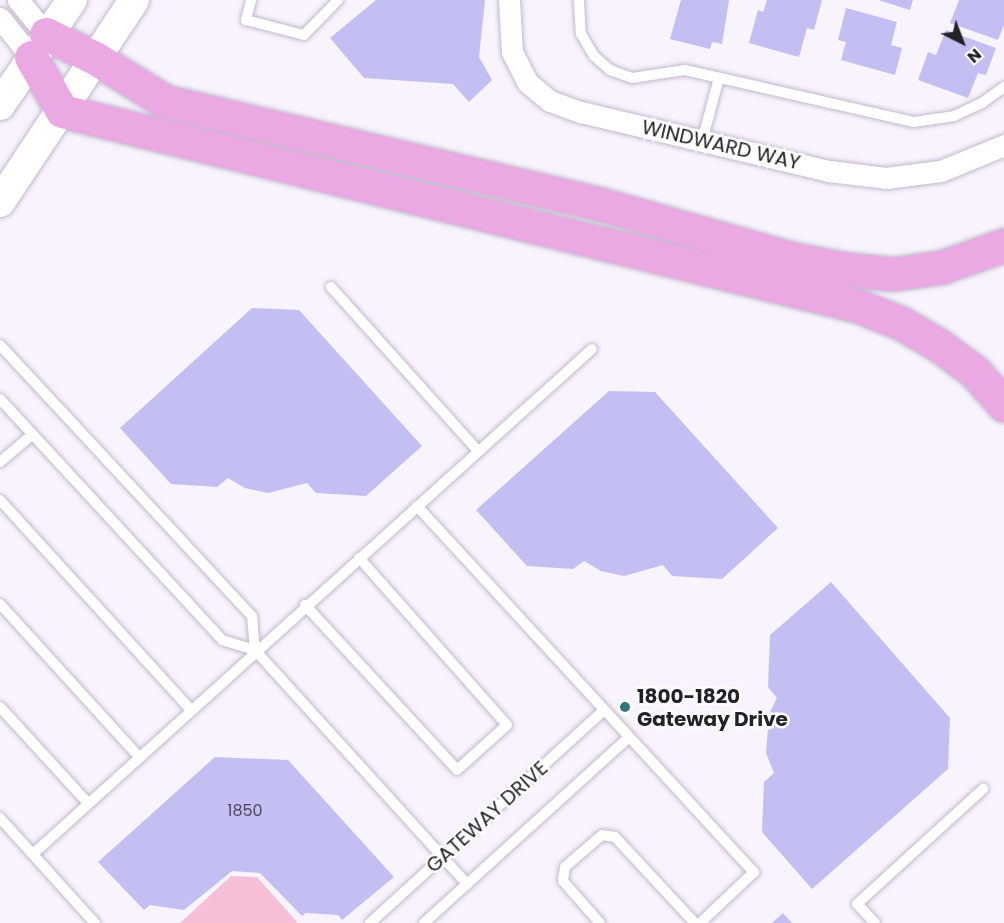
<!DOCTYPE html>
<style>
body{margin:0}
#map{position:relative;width:1004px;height:923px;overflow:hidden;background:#f8f3fc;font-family:Poppins,sans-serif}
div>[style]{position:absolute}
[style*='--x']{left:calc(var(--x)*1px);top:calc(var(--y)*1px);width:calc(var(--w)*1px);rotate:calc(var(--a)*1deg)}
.green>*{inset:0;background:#f5c0d7}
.building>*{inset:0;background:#c3bff3}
.roads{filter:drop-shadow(0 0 2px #c3b8ce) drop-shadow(0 0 2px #c3b8ce)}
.service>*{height:10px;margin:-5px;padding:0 5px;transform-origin:5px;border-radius:5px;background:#fff}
.minor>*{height:21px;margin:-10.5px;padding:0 10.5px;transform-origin:10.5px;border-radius:10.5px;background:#fff}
.secondary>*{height:30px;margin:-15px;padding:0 15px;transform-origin:15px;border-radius:15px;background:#fff}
.motorway>*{height:33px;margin:-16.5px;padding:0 16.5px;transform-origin:16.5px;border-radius:16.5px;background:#eaa9e3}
.dots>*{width:16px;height:16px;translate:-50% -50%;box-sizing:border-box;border:3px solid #fff;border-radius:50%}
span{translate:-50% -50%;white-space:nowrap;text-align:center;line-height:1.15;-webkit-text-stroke:5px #fff;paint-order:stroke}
.number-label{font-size:16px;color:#4c485c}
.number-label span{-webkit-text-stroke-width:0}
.street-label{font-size:20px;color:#252129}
.poi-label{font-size:20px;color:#252129;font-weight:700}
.left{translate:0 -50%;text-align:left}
.north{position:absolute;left:932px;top:12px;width:60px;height:60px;-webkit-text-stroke:4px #fff;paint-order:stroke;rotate:138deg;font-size:16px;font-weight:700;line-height:24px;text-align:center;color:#252129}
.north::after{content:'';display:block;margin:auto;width:21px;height:27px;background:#252129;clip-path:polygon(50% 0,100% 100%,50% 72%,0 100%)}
</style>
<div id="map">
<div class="green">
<i style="clip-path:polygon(231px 876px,257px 877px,298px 923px,180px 923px)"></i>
</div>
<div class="building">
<i style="clip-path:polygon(376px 0,485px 0,479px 57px,492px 80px,469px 102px,453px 84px,364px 78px,330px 38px)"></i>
<i style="clip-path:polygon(681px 0,729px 0,722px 44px,712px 42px,710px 49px,670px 39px)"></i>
<i style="clip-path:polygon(767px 0,822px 0,814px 30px,807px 28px,799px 57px,749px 43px,758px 10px,763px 12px)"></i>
<i style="clip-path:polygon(878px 0,913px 0,910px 10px)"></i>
<i style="clip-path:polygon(959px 0,1004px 0,1004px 25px,998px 40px,950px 23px)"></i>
<i style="clip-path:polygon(846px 8px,897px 22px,891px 45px,902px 48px,895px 75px,841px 60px,846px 42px,838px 40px)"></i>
<i style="clip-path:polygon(946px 30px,996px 48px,986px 75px,978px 73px,968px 98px,918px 80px,928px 52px,936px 55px)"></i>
<i style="clip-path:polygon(252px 308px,299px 310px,422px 446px,366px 496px,316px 493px,307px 483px,268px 493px,245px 488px,228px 478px,217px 487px,171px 484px,120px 428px)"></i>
<i style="clip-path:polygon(609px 391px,655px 392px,778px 528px,722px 579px,672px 576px,663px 565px,624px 576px,601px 571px,584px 561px,573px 569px,527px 566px,476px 510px)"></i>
<i style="clip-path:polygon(831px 582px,950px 718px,948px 769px,812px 889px,762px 832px,764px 782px,774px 773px,766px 753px,769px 714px,777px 698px,768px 687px,770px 635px)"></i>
<i style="clip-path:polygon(215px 757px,288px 760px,394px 877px,342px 920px,338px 915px,306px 913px,302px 916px,260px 873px,232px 871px,184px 910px,150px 905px,144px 910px,98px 862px)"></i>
<i style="clip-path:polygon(783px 913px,792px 923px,772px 923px)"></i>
</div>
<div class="roads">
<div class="service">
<i style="--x:251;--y:0;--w:21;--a:104"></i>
<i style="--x:246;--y:20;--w:60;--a:14.5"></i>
<i style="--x:304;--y:35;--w:49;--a:-45.8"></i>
<i style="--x:579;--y:0;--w:34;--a:87"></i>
<i style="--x:581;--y:34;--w:26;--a:59"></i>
<i style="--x:594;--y:56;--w:21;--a:41"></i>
<i style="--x:610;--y:70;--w:23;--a:20"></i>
<i style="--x:632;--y:78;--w:54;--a:-8.6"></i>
<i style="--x:685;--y:70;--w:235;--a:12.8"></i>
<i style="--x:914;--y:122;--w:40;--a:-8.5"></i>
<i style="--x:954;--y:116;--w:31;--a:-25"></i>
<i style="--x:982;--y:103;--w:27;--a:-36"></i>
<i style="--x:702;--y:141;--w:65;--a:-74.9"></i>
<i style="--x:331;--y:287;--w:219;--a:48.1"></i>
<i style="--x:0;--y:345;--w:370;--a:47.1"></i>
<i style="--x:252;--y:616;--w:34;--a:85"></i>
<i style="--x:0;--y:399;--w:328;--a:47.3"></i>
<i style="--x:222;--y:640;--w:34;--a:17"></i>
<i style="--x:255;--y:650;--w:316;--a:47.8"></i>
<i style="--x:0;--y:462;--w:43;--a:-40.3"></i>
<i style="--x:0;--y:500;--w:284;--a:47.7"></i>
<i style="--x:417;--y:506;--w:498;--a:47.4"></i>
<i style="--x:754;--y:872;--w:74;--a:136.6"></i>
<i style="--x:0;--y:604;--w:207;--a:47.7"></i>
<i style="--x:305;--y:605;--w:224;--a:47.3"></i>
<i style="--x:457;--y:770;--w:67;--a:-42"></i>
<i style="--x:507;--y:725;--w:223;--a:-131.5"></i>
<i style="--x:0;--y:707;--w:130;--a:47.5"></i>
<i style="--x:0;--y:818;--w:142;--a:47.9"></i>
<i style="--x:33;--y:854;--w:753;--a:-42.09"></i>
<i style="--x:370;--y:923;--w:315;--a:-42.3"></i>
<i style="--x:424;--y:923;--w:275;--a:-42.2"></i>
<i style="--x:600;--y:923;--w:56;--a:-131.4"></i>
<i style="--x:563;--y:881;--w:14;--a:-82"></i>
<i style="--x:565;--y:867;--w:49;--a:-40.9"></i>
<i style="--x:602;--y:835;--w:13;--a:9"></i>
<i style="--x:615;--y:837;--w:117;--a:47.1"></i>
<i style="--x:875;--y:923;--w:26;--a:-133"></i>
<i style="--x:857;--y:904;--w:171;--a:-42.4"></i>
</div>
<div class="minor">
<i style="--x:18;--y:0;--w:44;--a:50.5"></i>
<i style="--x:509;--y:0;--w:52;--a:86.7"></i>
<i style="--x:512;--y:52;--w:34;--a:63"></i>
<i style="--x:527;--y:82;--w:30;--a:40"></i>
<i style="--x:550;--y:101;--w:33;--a:20"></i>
<i style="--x:581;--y:112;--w:255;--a:13.4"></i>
<i style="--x:829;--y:171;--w:57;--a:7"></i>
<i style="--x:886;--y:178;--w:55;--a:-7.3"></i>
<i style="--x:941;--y:171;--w:68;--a:-22.4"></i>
<i style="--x:0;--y:18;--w:50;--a:51.5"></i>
</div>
<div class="secondary">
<i style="--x:0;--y:105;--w:127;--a:-55.6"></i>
<i style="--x:0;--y:202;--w:242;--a:-56.4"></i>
</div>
<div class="motorway">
<i style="--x:46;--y:34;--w:55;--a:26.1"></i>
<i style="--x:95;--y:58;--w:81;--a:31.9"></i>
<i style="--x:164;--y:101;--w:448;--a:13.3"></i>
<i style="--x:600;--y:204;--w:201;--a:15.9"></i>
<i style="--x:793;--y:259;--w:52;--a:11.1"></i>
<i style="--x:844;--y:269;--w:50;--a:5.7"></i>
<i style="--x:894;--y:274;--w:49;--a:-8.3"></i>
<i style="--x:942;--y:267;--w:66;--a:-19.5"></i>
<i style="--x:31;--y:57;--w:62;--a:60.1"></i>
<i style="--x:62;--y:111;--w:820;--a:13.76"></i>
<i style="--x:858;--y:306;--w:46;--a:21.6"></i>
<i style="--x:901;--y:323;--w:45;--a:30.5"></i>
<i style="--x:940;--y:346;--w:44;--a:36.6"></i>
<i style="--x:975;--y:372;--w:44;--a:48.7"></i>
</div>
</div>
<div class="dots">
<i style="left:625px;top:707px;background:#2e777d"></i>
</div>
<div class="number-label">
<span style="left:245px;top:811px">1850</span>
</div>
<div class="street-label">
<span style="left:721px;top:145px;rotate:13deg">WINDWARD WAY</span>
<span style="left:487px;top:817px;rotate:-42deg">GATEWAY DRIVE</span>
</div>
<div class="poi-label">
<span class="left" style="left:637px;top:708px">1800-1820<br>Gateway Drive</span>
</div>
<div class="north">N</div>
</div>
